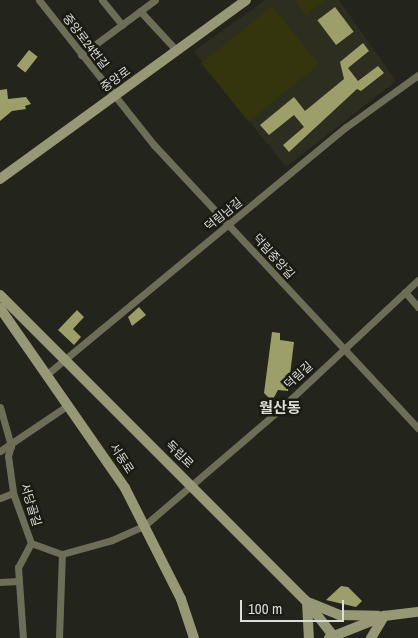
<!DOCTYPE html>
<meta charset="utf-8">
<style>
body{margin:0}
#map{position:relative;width:418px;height:638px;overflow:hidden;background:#23241b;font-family:"Archivo Narrow","Noto Sans KR",sans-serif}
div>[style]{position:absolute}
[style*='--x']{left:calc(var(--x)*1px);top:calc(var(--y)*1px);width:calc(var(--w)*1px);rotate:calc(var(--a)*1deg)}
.built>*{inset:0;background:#2d2e1f}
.green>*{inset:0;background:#34350c;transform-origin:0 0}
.building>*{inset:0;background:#9d9f6a;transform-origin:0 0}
.street>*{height:7px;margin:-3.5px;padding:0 3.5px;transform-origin:3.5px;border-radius:3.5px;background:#6d6e58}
.secondary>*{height:10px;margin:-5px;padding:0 5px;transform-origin:5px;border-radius:5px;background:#979876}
span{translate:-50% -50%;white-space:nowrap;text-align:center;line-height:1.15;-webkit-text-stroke:5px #1a1b12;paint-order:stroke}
.street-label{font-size:12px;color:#deded9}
.quarter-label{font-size:15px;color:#dedfd3;font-weight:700}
.scale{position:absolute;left:240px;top:600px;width:104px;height:22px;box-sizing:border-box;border:2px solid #deded9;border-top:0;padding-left:6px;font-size:15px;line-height:18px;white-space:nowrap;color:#deded9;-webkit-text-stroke:4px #1a1b12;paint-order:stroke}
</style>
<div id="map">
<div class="built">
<i style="clip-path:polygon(265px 0,339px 0,396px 81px,286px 167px,194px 51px)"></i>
</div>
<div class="green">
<i style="clip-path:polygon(295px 0,325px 0,306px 15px)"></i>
<i style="left:272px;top:6px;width:75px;height:91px;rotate:51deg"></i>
</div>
<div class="building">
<i style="left:335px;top:7px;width:31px;height:22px;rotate:53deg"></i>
<i style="clip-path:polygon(363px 43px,369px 51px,348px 68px,358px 81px,378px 66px,384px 73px,361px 91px,357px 89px,289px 152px,283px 145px,304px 127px,294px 115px,269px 135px,260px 125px,294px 97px,305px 111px,344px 79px,340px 62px)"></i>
<i style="left:29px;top:50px;width:11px;height:20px;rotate:38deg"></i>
<i style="clip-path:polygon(7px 89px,8px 99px,26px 97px,31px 104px,25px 106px,26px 109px,12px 111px,0 121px,0 90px)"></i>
<i style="clip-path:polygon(139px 307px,146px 315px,132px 326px,128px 317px)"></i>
<i style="clip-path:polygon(77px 310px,84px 317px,73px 329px,81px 337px,74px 345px,58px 330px)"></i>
<i style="clip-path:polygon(272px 332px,280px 333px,280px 340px,294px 342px,288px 391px,278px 390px,272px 401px,264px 393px)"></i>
<i style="clip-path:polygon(341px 586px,348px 587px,362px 601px,356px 607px,326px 600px)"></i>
</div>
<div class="street">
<i style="--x:39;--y:0;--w:185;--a:51.6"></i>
<i style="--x:154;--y:145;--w:387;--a:47"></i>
<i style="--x:102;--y:0;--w:32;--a:51"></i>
<i style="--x:140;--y:11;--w:54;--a:47.2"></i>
<i style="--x:81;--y:55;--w:92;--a:-36.6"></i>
<i style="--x:405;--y:292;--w:20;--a:49"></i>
<i style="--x:46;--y:375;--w:389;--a:-39.6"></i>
<i style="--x:346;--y:127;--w:89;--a:-35.8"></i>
<i style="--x:0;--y:407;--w:41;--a:74.2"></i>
<i style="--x:11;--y:446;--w:10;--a:107"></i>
<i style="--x:8;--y:456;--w:37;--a:82"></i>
<i style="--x:13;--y:493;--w:53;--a:70.2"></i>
<i style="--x:31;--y:543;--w:27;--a:118"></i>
<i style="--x:18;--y:567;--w:71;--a:86"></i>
<i style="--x:0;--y:451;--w:82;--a:-34.1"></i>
<i style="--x:0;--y:498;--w:14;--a:-21"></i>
<i style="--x:31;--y:543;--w:33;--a:20"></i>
<i style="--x:0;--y:582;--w:18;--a:-3"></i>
<i style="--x:59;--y:638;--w:84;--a:-88"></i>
<i style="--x:62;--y:554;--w:52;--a:-15.6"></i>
<i style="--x:112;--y:540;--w:36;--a:-24"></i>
<i style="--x:145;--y:525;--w:175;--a:-40.6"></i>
<i style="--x:278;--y:411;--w:192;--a:-43.1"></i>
</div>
<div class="secondary">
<i style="--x:0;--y:179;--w:304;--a:-36"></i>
<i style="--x:0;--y:295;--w:433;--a:45"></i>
<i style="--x:306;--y:601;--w:47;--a:51.9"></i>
<i style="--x:0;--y:308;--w:219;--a:55.2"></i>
<i style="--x:125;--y:488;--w:124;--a:63.2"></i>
<i style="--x:181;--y:599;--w:41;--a:71.6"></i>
<i style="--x:307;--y:602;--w:36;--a:87"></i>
<i style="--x:310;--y:603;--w:31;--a:22"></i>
<i style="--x:339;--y:615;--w:39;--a:1"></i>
<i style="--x:329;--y:638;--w:59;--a:-21.8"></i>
<i style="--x:384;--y:616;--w:34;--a:-7"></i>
<i style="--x:371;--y:638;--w:26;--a:-59"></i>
</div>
<div class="street-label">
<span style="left:85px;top:42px;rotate:52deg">중앙로24번길</span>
<span style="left:116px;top:80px;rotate:-36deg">중앙로</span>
<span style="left:224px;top:215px;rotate:-39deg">덕림남길</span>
<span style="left:273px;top:257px;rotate:48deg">덕림중앙길</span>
<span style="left:299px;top:376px;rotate:-42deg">덕림길</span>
<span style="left:179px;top:455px;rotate:45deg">독립로</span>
<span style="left:121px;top:459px;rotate:57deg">서동로</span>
<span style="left:30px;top:505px;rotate:73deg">서당골길</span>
</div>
<div class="quarter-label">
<span style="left:280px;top:408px">월산동</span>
</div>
<div class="scale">100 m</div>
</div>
